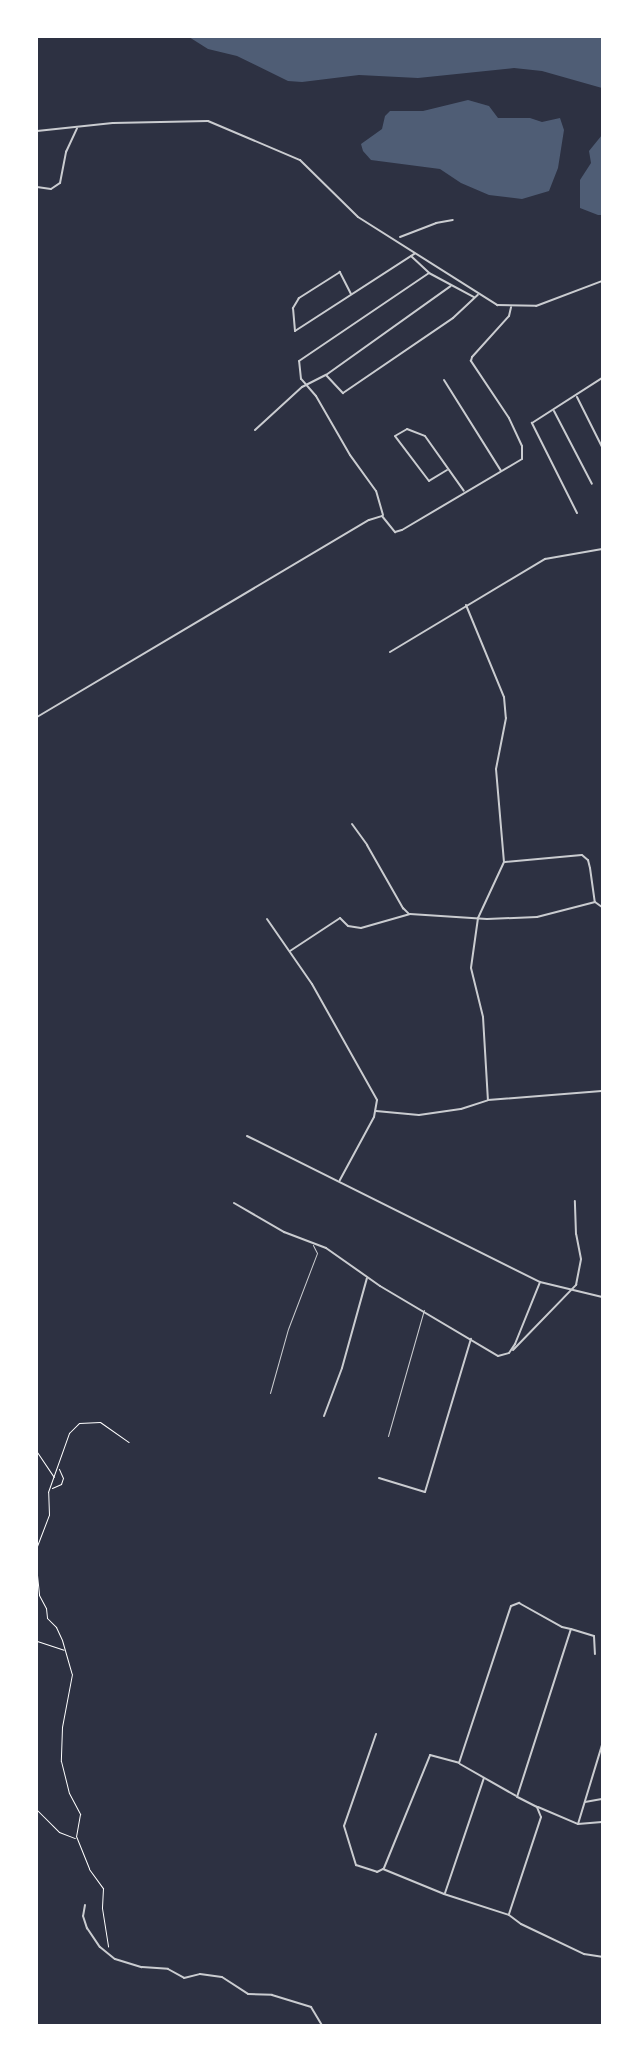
<!DOCTYPE html>
<style>
body{margin:0}
#map{position:relative;width:639px;height:2062px;overflow:hidden;background:#2d3142;font-family:"Work Sans",sans-serif}
div>[style]{position:absolute}
[style*='--x']{left:calc(var(--x)*1px);top:calc(var(--y)*1px);width:calc(var(--w)*1px);rotate:calc(var(--a)*1deg)}
.water>*{inset:0;background:#4f5d75}
.path>*{height:1px;margin:-0.5px;padding:0 0.5px;transform-origin:0.5px;border-radius:0.5px;background:#fff}
.service>*{height:1px;margin:-0.5px;padding:0 0.5px;transform-origin:0.5px;border-radius:0.5px;background:#caccd0}
.minor>*{height:2px;margin:-1px;padding:0 1px;transform-origin:1px;border-radius:1px;background:#caccd0}
.tertiary>*{height:2px;margin:-1px;padding:0 1px;transform-origin:1px;border-radius:1px;background:#caccd0}
span{translate:-50% -50%;white-space:nowrap;text-align:center;line-height:1.15;-webkit-text-stroke:5px #fff;paint-order:stroke}
.frame{position:absolute;inset:0;border:38px solid #fff;pointer-events:none}
</style>
<div id="map">
<div class="water">
<i style="clip-path:polygon(189px 37px,602px 37px,602px 88px,542px 71px,514px 68px,418px 78px,359px 75px,302px 82px,288px 81px,237px 56px,208px 49px)"></i>
<i style="clip-path:polygon(468px 100px,489px 106px,498px 118px,530px 118px,542px 122px,560px 118px,564px 130px,558px 168px,549px 191px,522px 199px,489px 195px,461px 183px,440px 169px,371px 160px,363px 151px,361px 144px,382px 129px,385px 116px,390px 111px,423px 111px)"></i>
<i style="clip-path:polygon(602px 135px,602px 215px,598px 215px,580px 208px,580px 180px,591px 163px,589px 151px)"></i>
</div>
<div class="path">
<i style="--x:37;--y:1452;--w:30;--a:56"></i>
<i style="--x:52;--y:1488;--w:10;--a:-24"></i>
<i style="--x:61;--y:1484;--w:6;--a:-72"></i>
<i style="--x:63;--y:1478;--w:10;--a:-114"></i>
<i style="--x:37;--y:1546;--w:33;--a:-69"></i>
<i style="--x:49;--y:1515;--w:23;--a:-92"></i>
<i style="--x:48;--y:1492;--w:63;--a:-70.4"></i>
<i style="--x:69;--y:1433;--w:14;--a:-45"></i>
<i style="--x:79;--y:1423;--w:21;--a:-3"></i>
<i style="--x:100;--y:1422;--w:35;--a:35"></i>
<i style="--x:37;--y:1575;--w:20;--a:84"></i>
<i style="--x:39;--y:1595;--w:15;--a:62"></i>
<i style="--x:46;--y:1608;--w:10;--a:84"></i>
<i style="--x:47;--y:1618;--w:13;--a:45"></i>
<i style="--x:56;--y:1627;--w:14;--a:65"></i>
<i style="--x:62;--y:1640;--w:35;--a:74"></i>
<i style="--x:72;--y:1674;--w:54;--a:100.7"></i>
<i style="--x:62;--y:1727;--w:34;--a:92"></i>
<i style="--x:61;--y:1761;--w:33;--a:76"></i>
<i style="--x:69;--y:1793;--w:24;--a:62"></i>
<i style="--x:80;--y:1814;--w:22;--a:100"></i>
<i style="--x:76;--y:1836;--w:35;--a:68"></i>
<i style="--x:89;--y:1869;--w:24;--a:54"></i>
<i style="--x:103;--y:1888;--w:20;--a:93"></i>
<i style="--x:102;--y:1908;--w:39;--a:81"></i>
<i style="--x:37;--y:1641;--w:28;--a:18"></i>
<i style="--x:37;--y:1810;--w:31;--a:45"></i>
<i style="--x:59;--y:1832;--w:17;--a:21"></i>
</div>
<div class="service">
<i style="--x:270;--y:1393;--w:66;--a:-74.3"></i>
<i style="--x:288;--y:1329;--w:81;--a:-69.1"></i>
<i style="--x:317;--y:1253;--w:9;--a:-117"></i>
<i style="--x:388;--y:1436;--w:131;--a:-74.1"></i>
</div>
<div class="minor">
<i style="--x:37;--y:187;--w:14;--a:8"></i>
<i style="--x:51;--y:189;--w:11;--a:-34"></i>
<i style="--x:60;--y:183;--w:32;--a:-79"></i>
<i style="--x:66;--y:152;--w:26;--a:-65"></i>
<i style="--x:400;--y:237;--w:39;--a:-21"></i>
<i style="--x:436;--y:223;--w:17;--a:-10"></i>
<i style="--x:411;--y:256;--w:25;--a:43"></i>
<i style="--x:429;--y:273;--w:51;--a:28.1"></i>
<i style="--x:351;--y:294;--w:25;--a:-117"></i>
<i style="--x:340;--y:272;--w:49;--a:147.6"></i>
<i style="--x:299;--y:298;--w:12;--a:121"></i>
<i style="--x:293;--y:308;--w:23;--a:85"></i>
<i style="--x:295;--y:331;--w:142;--a:-32.9"></i>
<i style="--x:326;--y:375;--w:25;--a:47"></i>
<i style="--x:343;--y:393;--w:133;--a:-34.3"></i>
<i style="--x:453;--y:318;--w:34;--a:-43"></i>
<i style="--x:444;--y:380;--w:107;--a:57.9"></i>
<i style="--x:577;--y:397;--w:56;--a:63.4"></i>
<i style="--x:554;--y:411;--w:82;--a:62.5"></i>
<i style="--x:255;--y:430;--w:64;--a:-42.5"></i>
<i style="--x:302;--y:387;--w:27;--a:-27"></i>
<i style="--x:326;--y:375;--w:153;--a:-35.5"></i>
<i style="--x:447;--y:470;--w:21;--a:149"></i>
<i style="--x:429;--y:481;--w:56;--a:-127.1"></i>
<i style="--x:395;--y:436;--w:14;--a:-30"></i>
<i style="--x:407;--y:429;--w:19;--a:21"></i>
<i style="--x:425;--y:436;--w:67;--a:54.7"></i>
<i style="--x:577;--y:513;--w:101;--a:-116.6"></i>
<i style="--x:532;--y:423;--w:83;--a:-32.7"></i>
<i style="--x:383;--y:515;--w:25;--a:-106"></i>
<i style="--x:376;--y:491;--w:44;--a:-125.8"></i>
<i style="--x:350;--y:455;--w:68;--a:-120"></i>
<i style="--x:316;--y:396;--w:23;--a:-131"></i>
<i style="--x:301;--y:379;--w:18;--a:-96"></i>
<i style="--x:299;--y:361;--w:157;--a:-34.1"></i>
<i style="--x:466;--y:605;--w:100;--a:67.6"></i>
<i style="--x:504;--y:697;--w:21;--a:85"></i>
<i style="--x:506;--y:718;--w:52;--a:101.1"></i>
<i style="--x:496;--y:769;--w:93;--a:85.1"></i>
<i style="--x:504;--y:862;--w:62;--a:114.9"></i>
<i style="--x:478;--y:918;--w:50;--a:98"></i>
<i style="--x:471;--y:968;--w:50;--a:76.2"></i>
<i style="--x:483;--y:1017;--w:83;--a:86.6"></i>
<i style="--x:390;--y:652;--w:181;--a:-31"></i>
<i style="--x:545;--y:559;--w:58;--a:-10"></i>
<i style="--x:37;--y:717;--w:386;--a:-30.7"></i>
<i style="--x:369;--y:520;--w:14;--a:-17"></i>
<i style="--x:382;--y:516;--w:21;--a:51"></i>
<i style="--x:395;--y:532;--w:7;--a:-16"></i>
<i style="--x:402;--y:530;--w:139;--a:-30.6"></i>
<i style="--x:522;--y:459;--w:13;--a:-90"></i>
<i style="--x:522;--y:446;--w:31;--a:-115"></i>
<i style="--x:509;--y:418;--w:69;--a:-123.7"></i>
<i style="--x:471;--y:361;--w:4;--a:-76"></i>
<i style="--x:472;--y:357;--w:55;--a:-47.9"></i>
<i style="--x:509;--y:316;--w:9;--a:-77"></i>
<i style="--x:352;--y:824;--w:26;--a:54"></i>
<i style="--x:367;--y:845;--w:73;--a:60.3"></i>
<i style="--x:403;--y:908;--w:8;--a:45"></i>
<i style="--x:505;--y:862;--w:77;--a:-5.2"></i>
<i style="--x:582;--y:855;--w:8;--a:40"></i>
<i style="--x:588;--y:860;--w:8;--a:76"></i>
<i style="--x:590;--y:868;--w:34;--a:82"></i>
<i style="--x:595;--y:902;--w:9;--a:36"></i>
<i style="--x:267;--y:919;--w:79;--a:55.3"></i>
<i style="--x:312;--y:984;--w:133;--a:60.7"></i>
<i style="--x:377;--y:1100;--w:17;--a:100"></i>
<i style="--x:374;--y:1117;--w:72;--a:118.4"></i>
<i style="--x:290;--y:951;--w:60;--a:-33.4"></i>
<i style="--x:340;--y:918;--w:11;--a:45"></i>
<i style="--x:348;--y:926;--w:13;--a:9"></i>
<i style="--x:361;--y:928;--w:51;--a:-15.9"></i>
<i style="--x:410;--y:914;--w:77;--a:3.7"></i>
<i style="--x:487;--y:919;--w:50;--a:-2.3"></i>
<i style="--x:537;--y:917;--w:60;--a:-14.5"></i>
<i style="--x:376;--y:1111;--w:43;--a:5.3"></i>
<i style="--x:419;--y:1115;--w:42;--a:-8.1"></i>
<i style="--x:461;--y:1109;--w:28;--a:-18"></i>
<i style="--x:488;--y:1100;--w:114;--a:-4.5"></i>
<i style="--x:247;--y:1136;--w:327;--a:26.5"></i>
<i style="--x:540;--y:1282;--w:64;--a:13.6"></i>
<i style="--x:234;--y:1203;--w:58;--a:30.1"></i>
<i style="--x:284;--y:1232;--w:45;--a:20.9"></i>
<i style="--x:326;--y:1248;--w:66;--a:35.1"></i>
<i style="--x:380;--y:1286;--w:137;--a:30.7"></i>
<i style="--x:498;--y:1356;--w:11;--a:-15"></i>
<i style="--x:509;--y:1353;--w:11;--a:-56"></i>
<i style="--x:515;--y:1344;--w:67;--a:-68"></i>
<i style="--x:513;--y:1350;--w:91;--a:-45.9"></i>
<i style="--x:576;--y:1285;--w:26;--a:-79"></i>
<i style="--x:581;--y:1259;--w:25;--a:-101"></i>
<i style="--x:576;--y:1234;--w:33;--a:-92"></i>
<i style="--x:324;--y:1416;--w:51;--a:-69.4"></i>
<i style="--x:342;--y:1368;--w:93;--a:-74.5"></i>
<i style="--x:379;--y:1478;--w:48;--a:16.9"></i>
<i style="--x:425;--y:1492;--w:160;--a:-73.3"></i>
<i style="--x:376;--y:1734;--w:97;--a:109.2"></i>
<i style="--x:344;--y:1826;--w:41;--a:72.9"></i>
<i style="--x:356;--y:1865;--w:22;--a:18"></i>
<i style="--x:377;--y:1872;--w:7;--a:-27"></i>
<i style="--x:383;--y:1869;--w:66;--a:22.3"></i>
<i style="--x:444;--y:1894;--w:68;--a:17.9"></i>
<i style="--x:509;--y:1915;--w:15;--a:37"></i>
<i style="--x:521;--y:1924;--w:70;--a:25.5"></i>
<i style="--x:584;--y:1954;--w:18;--a:9"></i>
<i style="--x:460;--y:1764;--w:64;--a:29.7"></i>
<i style="--x:585;--y:1802;--w:17;--a:-10"></i>
<i style="--x:538;--y:1807;--w:43;--a:23"></i>
<i style="--x:578;--y:1824;--w:24;--a:-5"></i>
<i style="--x:578;--y:1824;--w:83;--a:-73.1"></i>
<i style="--x:384;--y:1868;--w:122;--a:-67.8"></i>
<i style="--x:430;--y:1755;--w:30;--a:15"></i>
<i style="--x:459;--y:1763;--w:165;--a:-71.7"></i>
<i style="--x:511;--y:1606;--w:9;--a:-21"></i>
<i style="--x:519;--y:1603;--w:49;--a:29.2"></i>
<i style="--x:562;--y:1627;--w:9;--a:13"></i>
<i style="--x:445;--y:1893;--w:121;--a:-71.3"></i>
<i style="--x:85;--y:1905;--w:11;--a:100"></i>
<i style="--x:83;--y:1916;--w:13;--a:72"></i>
<i style="--x:87;--y:1928;--w:23;--a:56"></i>
<i style="--x:100;--y:1947;--w:19;--a:39"></i>
<i style="--x:115;--y:1959;--w:28;--a:17"></i>
<i style="--x:142;--y:1967;--w:26;--a:4"></i>
<i style="--x:168;--y:1969;--w:18;--a:29"></i>
<i style="--x:184;--y:1978;--w:16;--a:-14"></i>
<i style="--x:200;--y:1974;--w:22;--a:8"></i>
<i style="--x:222;--y:1977;--w:31;--a:33"></i>
<i style="--x:248;--y:1994;--w:24;--a:2"></i>
<i style="--x:272;--y:1995;--w:41;--a:17.1"></i>
<i style="--x:311;--y:2007;--w:21;--a:59"></i>
<i style="--x:509;--y:1914;--w:102;--a:-71.7"></i>
<i style="--x:541;--y:1817;--w:11;--a:-112"></i>
<i style="--x:537;--y:1807;--w:22;--a:-153"></i>
<i style="--x:517;--y:1797;--w:176;--a:-72.2"></i>
<i style="--x:571;--y:1629;--w:24;--a:17"></i>
<i style="--x:594;--y:1636;--w:18;--a:87"></i>
</div>
<div class="tertiary">
<i style="--x:37;--y:131;--w:76;--a:-6"></i>
<i style="--x:113;--y:123;--w:95;--a:-1.2"></i>
<i style="--x:208;--y:121;--w:100;--a:23"></i>
<i style="--x:300;--y:160;--w:81;--a:44.5"></i>
<i style="--x:358;--y:217;--w:165;--a:32.3"></i>
<i style="--x:497;--y:305;--w:39;--a:1"></i>
<i style="--x:536;--y:306;--w:71;--a:-20.7"></i>
</div>
<div class="frame"></div>
</div>
